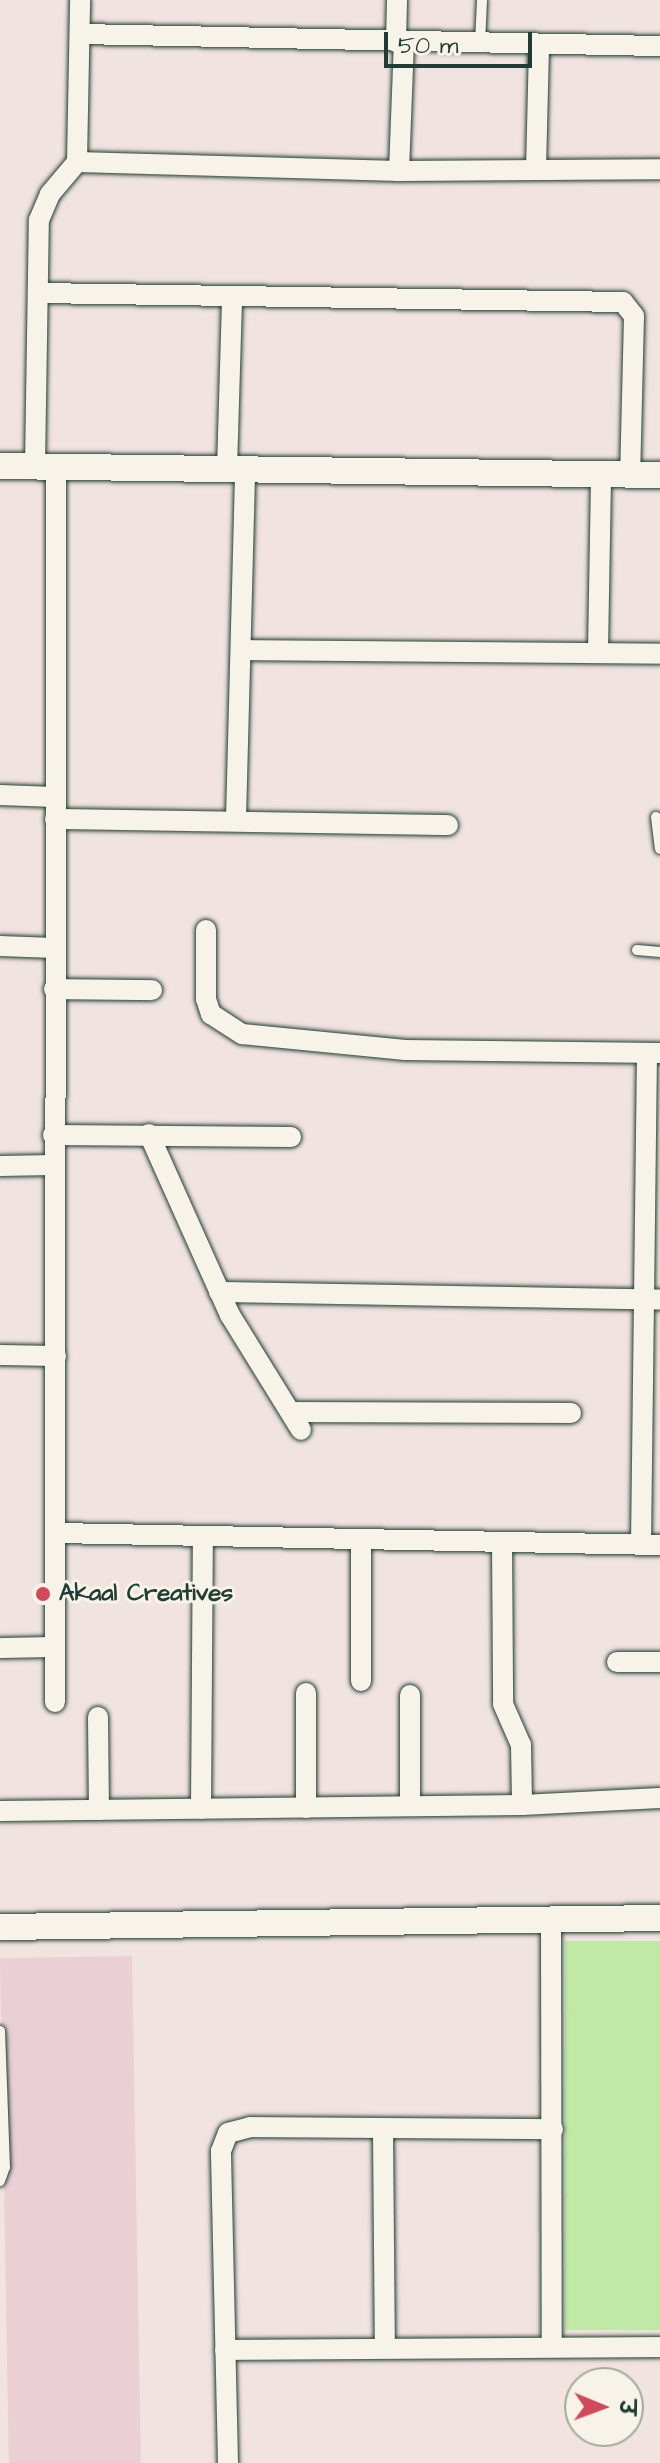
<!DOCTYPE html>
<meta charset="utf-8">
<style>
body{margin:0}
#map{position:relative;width:660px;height:2463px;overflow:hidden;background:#f1e3df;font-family:"Architects Daughter","Playpen Sans Deva",sans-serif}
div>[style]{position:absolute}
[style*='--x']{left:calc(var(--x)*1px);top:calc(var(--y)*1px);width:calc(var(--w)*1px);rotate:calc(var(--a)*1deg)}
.built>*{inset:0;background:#ead0d4;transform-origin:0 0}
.green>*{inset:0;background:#c0e9a5;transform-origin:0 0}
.roads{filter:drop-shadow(0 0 2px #1f3d34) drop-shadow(0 0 2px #1f3d34)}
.service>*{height:10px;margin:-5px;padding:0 5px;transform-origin:5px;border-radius:5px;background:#f7f3e8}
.minor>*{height:20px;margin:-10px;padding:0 10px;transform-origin:10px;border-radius:10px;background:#f7f3e8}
.tertiary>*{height:26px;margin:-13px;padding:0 13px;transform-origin:13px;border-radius:13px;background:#f7f3e8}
.dots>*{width:22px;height:22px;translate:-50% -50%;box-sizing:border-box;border:4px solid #f7f3e8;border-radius:50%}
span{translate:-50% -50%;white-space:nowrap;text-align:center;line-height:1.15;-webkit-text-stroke:6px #f7f3e8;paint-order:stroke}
.poi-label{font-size:24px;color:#1f3d34;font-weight:700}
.left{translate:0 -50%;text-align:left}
.north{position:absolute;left:564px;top:2367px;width:80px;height:80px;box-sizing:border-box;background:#f7f3e8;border:2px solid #a1aaa0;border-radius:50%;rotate:91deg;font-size:22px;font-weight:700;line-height:32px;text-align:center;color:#1f3d34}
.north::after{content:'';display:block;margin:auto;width:28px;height:36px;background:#d1495b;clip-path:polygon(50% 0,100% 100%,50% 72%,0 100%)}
.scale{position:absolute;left:384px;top:32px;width:148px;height:36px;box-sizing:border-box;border:4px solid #1f3d34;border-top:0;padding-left:10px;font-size:24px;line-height:28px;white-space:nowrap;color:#1f3d34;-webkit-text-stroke:6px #f7f3e8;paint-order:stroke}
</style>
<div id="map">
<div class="built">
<i style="left:132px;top:1956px;width:507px;height:132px;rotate:89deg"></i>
</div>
<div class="green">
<i style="left:565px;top:1941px;width:95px;height:389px"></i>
</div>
<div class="roads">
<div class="service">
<i style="--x:480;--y:43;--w:43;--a:-87.3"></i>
<i style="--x:656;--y:817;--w:32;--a:83"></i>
<i style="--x:637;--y:950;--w:23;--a:5"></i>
<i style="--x:0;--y:2031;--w:136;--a:87.9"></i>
<i style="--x:5;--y:2167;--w:15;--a:110"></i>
</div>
<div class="minor">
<i style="--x:80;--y:34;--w:580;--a:1.19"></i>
<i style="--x:396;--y:42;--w:42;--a:-88.6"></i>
<i style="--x:77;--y:162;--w:322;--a:1.6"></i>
<i style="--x:399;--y:171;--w:261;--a:-0.4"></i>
<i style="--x:536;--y:170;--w:126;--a:-88.6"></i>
<i style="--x:399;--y:171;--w:129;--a:-87.8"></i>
<i style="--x:38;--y:293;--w:585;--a:0.88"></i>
<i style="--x:623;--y:302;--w:18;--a:52"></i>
<i style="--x:634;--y:316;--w:159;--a:91.4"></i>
<i style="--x:35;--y:466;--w:246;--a:-89.1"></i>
<i style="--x:39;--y:220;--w:28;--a:-67"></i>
<i style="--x:50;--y:194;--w:42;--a:-49.8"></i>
<i style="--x:77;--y:162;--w:162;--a:-88.9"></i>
<i style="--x:227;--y:469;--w:172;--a:-88.3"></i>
<i style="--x:241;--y:650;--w:419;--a:0.5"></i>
<i style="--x:598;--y:651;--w:176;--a:-89"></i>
<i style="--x:0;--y:795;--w:55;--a:2.1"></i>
<i style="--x:55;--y:819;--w:393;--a:0.9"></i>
<i style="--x:236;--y:819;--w:350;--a:-88.5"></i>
<i style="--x:206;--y:930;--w:69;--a:90"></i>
<i style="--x:206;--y:999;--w:16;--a:72"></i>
<i style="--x:211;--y:1014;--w:37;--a:33"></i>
<i style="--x:242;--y:1034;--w:164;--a:5.6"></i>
<i style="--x:405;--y:1050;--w:255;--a:0.7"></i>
<i style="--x:0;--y:946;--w:54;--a:2.1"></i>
<i style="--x:54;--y:989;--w:98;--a:0.6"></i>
<i style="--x:149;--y:1134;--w:198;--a:65.9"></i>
<i style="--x:230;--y:1315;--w:135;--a:58.3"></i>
<i style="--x:53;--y:1135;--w:238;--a:0.5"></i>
<i style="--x:0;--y:1166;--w:53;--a:-1.1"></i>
<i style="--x:219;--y:1292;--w:440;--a:1"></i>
<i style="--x:0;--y:1355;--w:56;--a:1"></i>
<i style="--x:292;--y:1412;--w:279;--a:0.2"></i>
<i style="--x:57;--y:1533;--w:603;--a:1.14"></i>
<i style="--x:361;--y:1540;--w:141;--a:90"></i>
<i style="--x:502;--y:1542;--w:162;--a:89.6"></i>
<i style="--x:503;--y:1704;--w:45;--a:66.3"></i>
<i style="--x:521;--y:1745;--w:60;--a:89"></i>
<i style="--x:641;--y:1544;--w:490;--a:-89.3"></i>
<i style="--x:0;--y:1648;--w:55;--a:-1"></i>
<i style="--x:617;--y:1662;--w:43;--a:0"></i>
<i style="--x:410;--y:1695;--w:111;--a:90"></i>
<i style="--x:55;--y:1702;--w:1236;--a:-89.95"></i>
<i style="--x:98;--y:1717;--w:93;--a:89.4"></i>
<i style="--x:306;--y:1808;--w:115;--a:-90"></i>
<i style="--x:201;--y:1809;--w:272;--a:-89.6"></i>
<i style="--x:0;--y:1811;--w:522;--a:-0.66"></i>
<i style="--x:522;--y:1805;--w:138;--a:-2.9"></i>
<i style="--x:551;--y:1919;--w:426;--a:89.9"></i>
<i style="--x:383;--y:2131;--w:216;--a:89.5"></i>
<i style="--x:225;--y:2350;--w:435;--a:-0.4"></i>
<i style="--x:228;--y:2463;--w:312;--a:-91.3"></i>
<i style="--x:221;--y:2151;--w:19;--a:-69"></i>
<i style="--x:228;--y:2133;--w:23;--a:-15"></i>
<i style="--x:250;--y:2127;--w:303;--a:0.4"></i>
</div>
<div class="tertiary">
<i style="--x:0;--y:466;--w:660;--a:0.78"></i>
<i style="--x:0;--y:1927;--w:660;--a:-0.78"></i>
</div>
</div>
<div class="dots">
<i style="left:43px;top:1594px;background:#d1495b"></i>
</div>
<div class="poi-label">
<span class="left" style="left:59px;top:1594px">Akaal Creatives</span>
</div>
<div class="north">उ</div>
<div class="scale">50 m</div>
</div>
